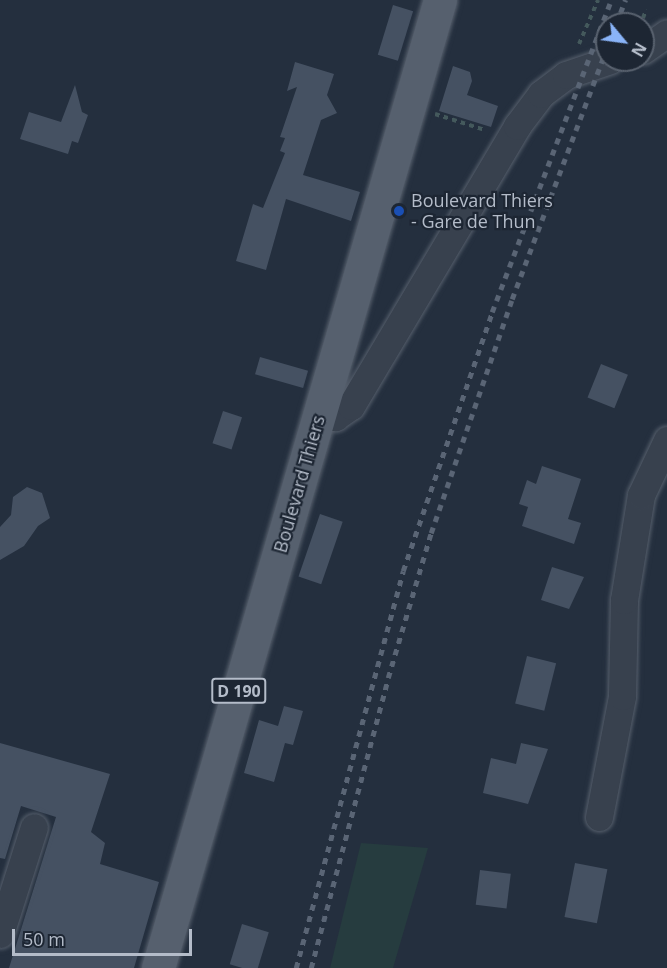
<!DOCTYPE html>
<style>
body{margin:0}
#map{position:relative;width:667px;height:968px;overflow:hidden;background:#242f3e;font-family:"Open Sans",sans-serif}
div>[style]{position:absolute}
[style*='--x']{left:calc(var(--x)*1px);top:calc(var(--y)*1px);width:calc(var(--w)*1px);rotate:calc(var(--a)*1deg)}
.green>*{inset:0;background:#263c3f}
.building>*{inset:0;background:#455162;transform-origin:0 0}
.path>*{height:4px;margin-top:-2px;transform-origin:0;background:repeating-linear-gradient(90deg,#44595c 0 4.5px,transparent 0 9px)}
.roads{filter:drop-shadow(0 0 2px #565f6c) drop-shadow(0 0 2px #565f6c)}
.minor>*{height:27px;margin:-13.5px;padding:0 13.5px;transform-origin:13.5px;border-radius:13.5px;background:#38414e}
.major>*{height:33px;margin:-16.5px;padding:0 16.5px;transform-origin:16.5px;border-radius:16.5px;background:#56606e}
.rail>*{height:4.5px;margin-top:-2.25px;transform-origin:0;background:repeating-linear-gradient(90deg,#5a6575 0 6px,transparent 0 12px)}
.dots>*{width:16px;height:16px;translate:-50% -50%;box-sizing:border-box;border:3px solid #1d2633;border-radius:50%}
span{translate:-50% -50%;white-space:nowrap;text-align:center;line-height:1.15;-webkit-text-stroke:4.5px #1d2633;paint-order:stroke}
.shield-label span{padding:2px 4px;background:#1d2633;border:2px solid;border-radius:4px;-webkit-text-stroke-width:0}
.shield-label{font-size:16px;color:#b4bcc9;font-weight:700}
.poi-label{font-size:18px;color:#b4bcc9}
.left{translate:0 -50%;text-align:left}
.street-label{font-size:18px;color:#b4bcc9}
.north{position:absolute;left:595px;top:12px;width:60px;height:60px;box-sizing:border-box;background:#1d2633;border:2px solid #59626f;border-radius:50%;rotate:119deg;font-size:16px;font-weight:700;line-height:24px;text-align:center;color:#b4bcc9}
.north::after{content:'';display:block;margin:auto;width:21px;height:27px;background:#8ab4f8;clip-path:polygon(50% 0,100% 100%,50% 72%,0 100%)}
.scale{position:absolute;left:12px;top:929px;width:180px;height:27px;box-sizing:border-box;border:3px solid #b4bcc9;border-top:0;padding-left:8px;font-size:18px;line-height:21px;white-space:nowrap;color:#b4bcc9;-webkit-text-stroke:4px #1d2633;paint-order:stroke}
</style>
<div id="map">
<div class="green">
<i style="clip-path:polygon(361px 843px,428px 848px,393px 968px,330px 968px)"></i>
</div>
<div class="building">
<i style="left:393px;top:5px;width:21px;height:52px;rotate:17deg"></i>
<i style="clip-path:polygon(295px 62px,334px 74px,327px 95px,337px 113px,321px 120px,303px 175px,360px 192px,351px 221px,286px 199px,266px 270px,236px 261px,253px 204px,263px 208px,285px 153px,280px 151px,285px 138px,280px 137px,297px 87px,287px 91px)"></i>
<i style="clip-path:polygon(453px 66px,470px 72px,472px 81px,467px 95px,498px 106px,491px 127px,439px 111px)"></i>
<i style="clip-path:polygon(75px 85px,82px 112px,88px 115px,78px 143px,72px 141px,68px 154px,20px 139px,29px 112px,61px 122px)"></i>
<i style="left:260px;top:357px;width:50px;height:18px;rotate:16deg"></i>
<i style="left:601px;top:364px;width:29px;height:36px;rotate:22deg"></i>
<i style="left:223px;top:411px;width:20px;height:34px;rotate:18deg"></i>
<i style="clip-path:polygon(542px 466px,581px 479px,568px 519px,581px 523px,574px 544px,522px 526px,528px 507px,519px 504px,527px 480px,536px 484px)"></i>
<i style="clip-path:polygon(27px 487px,42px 493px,50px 518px,38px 526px,24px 546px,0 560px,0 527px,11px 515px,13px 497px)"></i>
<i style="left:320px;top:514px;width:24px;height:66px;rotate:19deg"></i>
<i style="clip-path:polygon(552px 567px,584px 577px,569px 609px,541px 600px)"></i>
<i style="left:527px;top:656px;width:30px;height:49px;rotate:14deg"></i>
<i style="clip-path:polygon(284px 706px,303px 711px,293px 745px,285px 743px,274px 782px,244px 773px,259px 720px,278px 726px)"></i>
<i style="clip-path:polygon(0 743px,110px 774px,91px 832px,105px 843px,100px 864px,159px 882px,134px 968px,9px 968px,56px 817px,21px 806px,5px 859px,0 858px)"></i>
<i style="clip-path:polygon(521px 743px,548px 749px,528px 804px,483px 793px,491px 758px,516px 764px)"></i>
<i style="left:575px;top:863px;width:33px;height:55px;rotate:11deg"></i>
<i style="left:480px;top:870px;width:31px;height:35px;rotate:7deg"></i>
<i style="left:242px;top:924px;width:28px;height:42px;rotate:17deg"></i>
</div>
<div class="path">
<i style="--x:643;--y:18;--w:9;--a:-69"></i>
<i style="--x:579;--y:44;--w:48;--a:-66.6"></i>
<i style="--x:435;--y:114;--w:52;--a:17.7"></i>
</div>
<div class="roads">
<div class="minor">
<i style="--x:643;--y:50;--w:29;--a:-35"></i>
<i style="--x:320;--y:413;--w:16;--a:15"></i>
<i style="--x:335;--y:417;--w:19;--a:-35"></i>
<i style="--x:351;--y:406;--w:326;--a:-59.3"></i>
<i style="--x:517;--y:126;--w:40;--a:-53"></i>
<i style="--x:541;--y:94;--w:31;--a:-37"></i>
<i style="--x:566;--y:75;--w:46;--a:-18.8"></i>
<i style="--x:599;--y:817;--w:123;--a:-79.2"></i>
<i style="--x:622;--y:696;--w:96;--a:-88.8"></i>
<i style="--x:624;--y:600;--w:106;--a:-80.8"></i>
<i style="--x:641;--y:495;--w:61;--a:-64.7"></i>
<i style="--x:0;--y:934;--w:112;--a:-72.4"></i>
</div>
<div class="major">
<i style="--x:158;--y:968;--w:1008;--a:-73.76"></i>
</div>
</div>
<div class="rail">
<i style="--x:616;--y:24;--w:26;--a:-69"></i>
<i style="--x:296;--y:968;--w:411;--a:-74.9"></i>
<i style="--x:403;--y:571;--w:274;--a:-71"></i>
<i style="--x:492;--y:312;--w:334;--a:-69.1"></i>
<i style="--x:311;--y:968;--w:300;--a:-75.1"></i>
<i style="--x:388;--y:678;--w:151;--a:-73.5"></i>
<i style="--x:431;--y:533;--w:248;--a:-70.9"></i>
<i style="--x:512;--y:299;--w:268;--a:-69.3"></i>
</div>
<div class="dots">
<i style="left:399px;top:211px;background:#1a4fb4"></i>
</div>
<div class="shield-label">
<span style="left:239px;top:691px">D 190</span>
</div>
<div class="poi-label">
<span class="left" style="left:411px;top:211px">Boulevard Thiers<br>- Gare de Thun</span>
</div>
<div class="street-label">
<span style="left:299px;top:484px;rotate:-74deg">Boulevard Thiers</span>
</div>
<div class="north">N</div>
<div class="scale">50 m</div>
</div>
